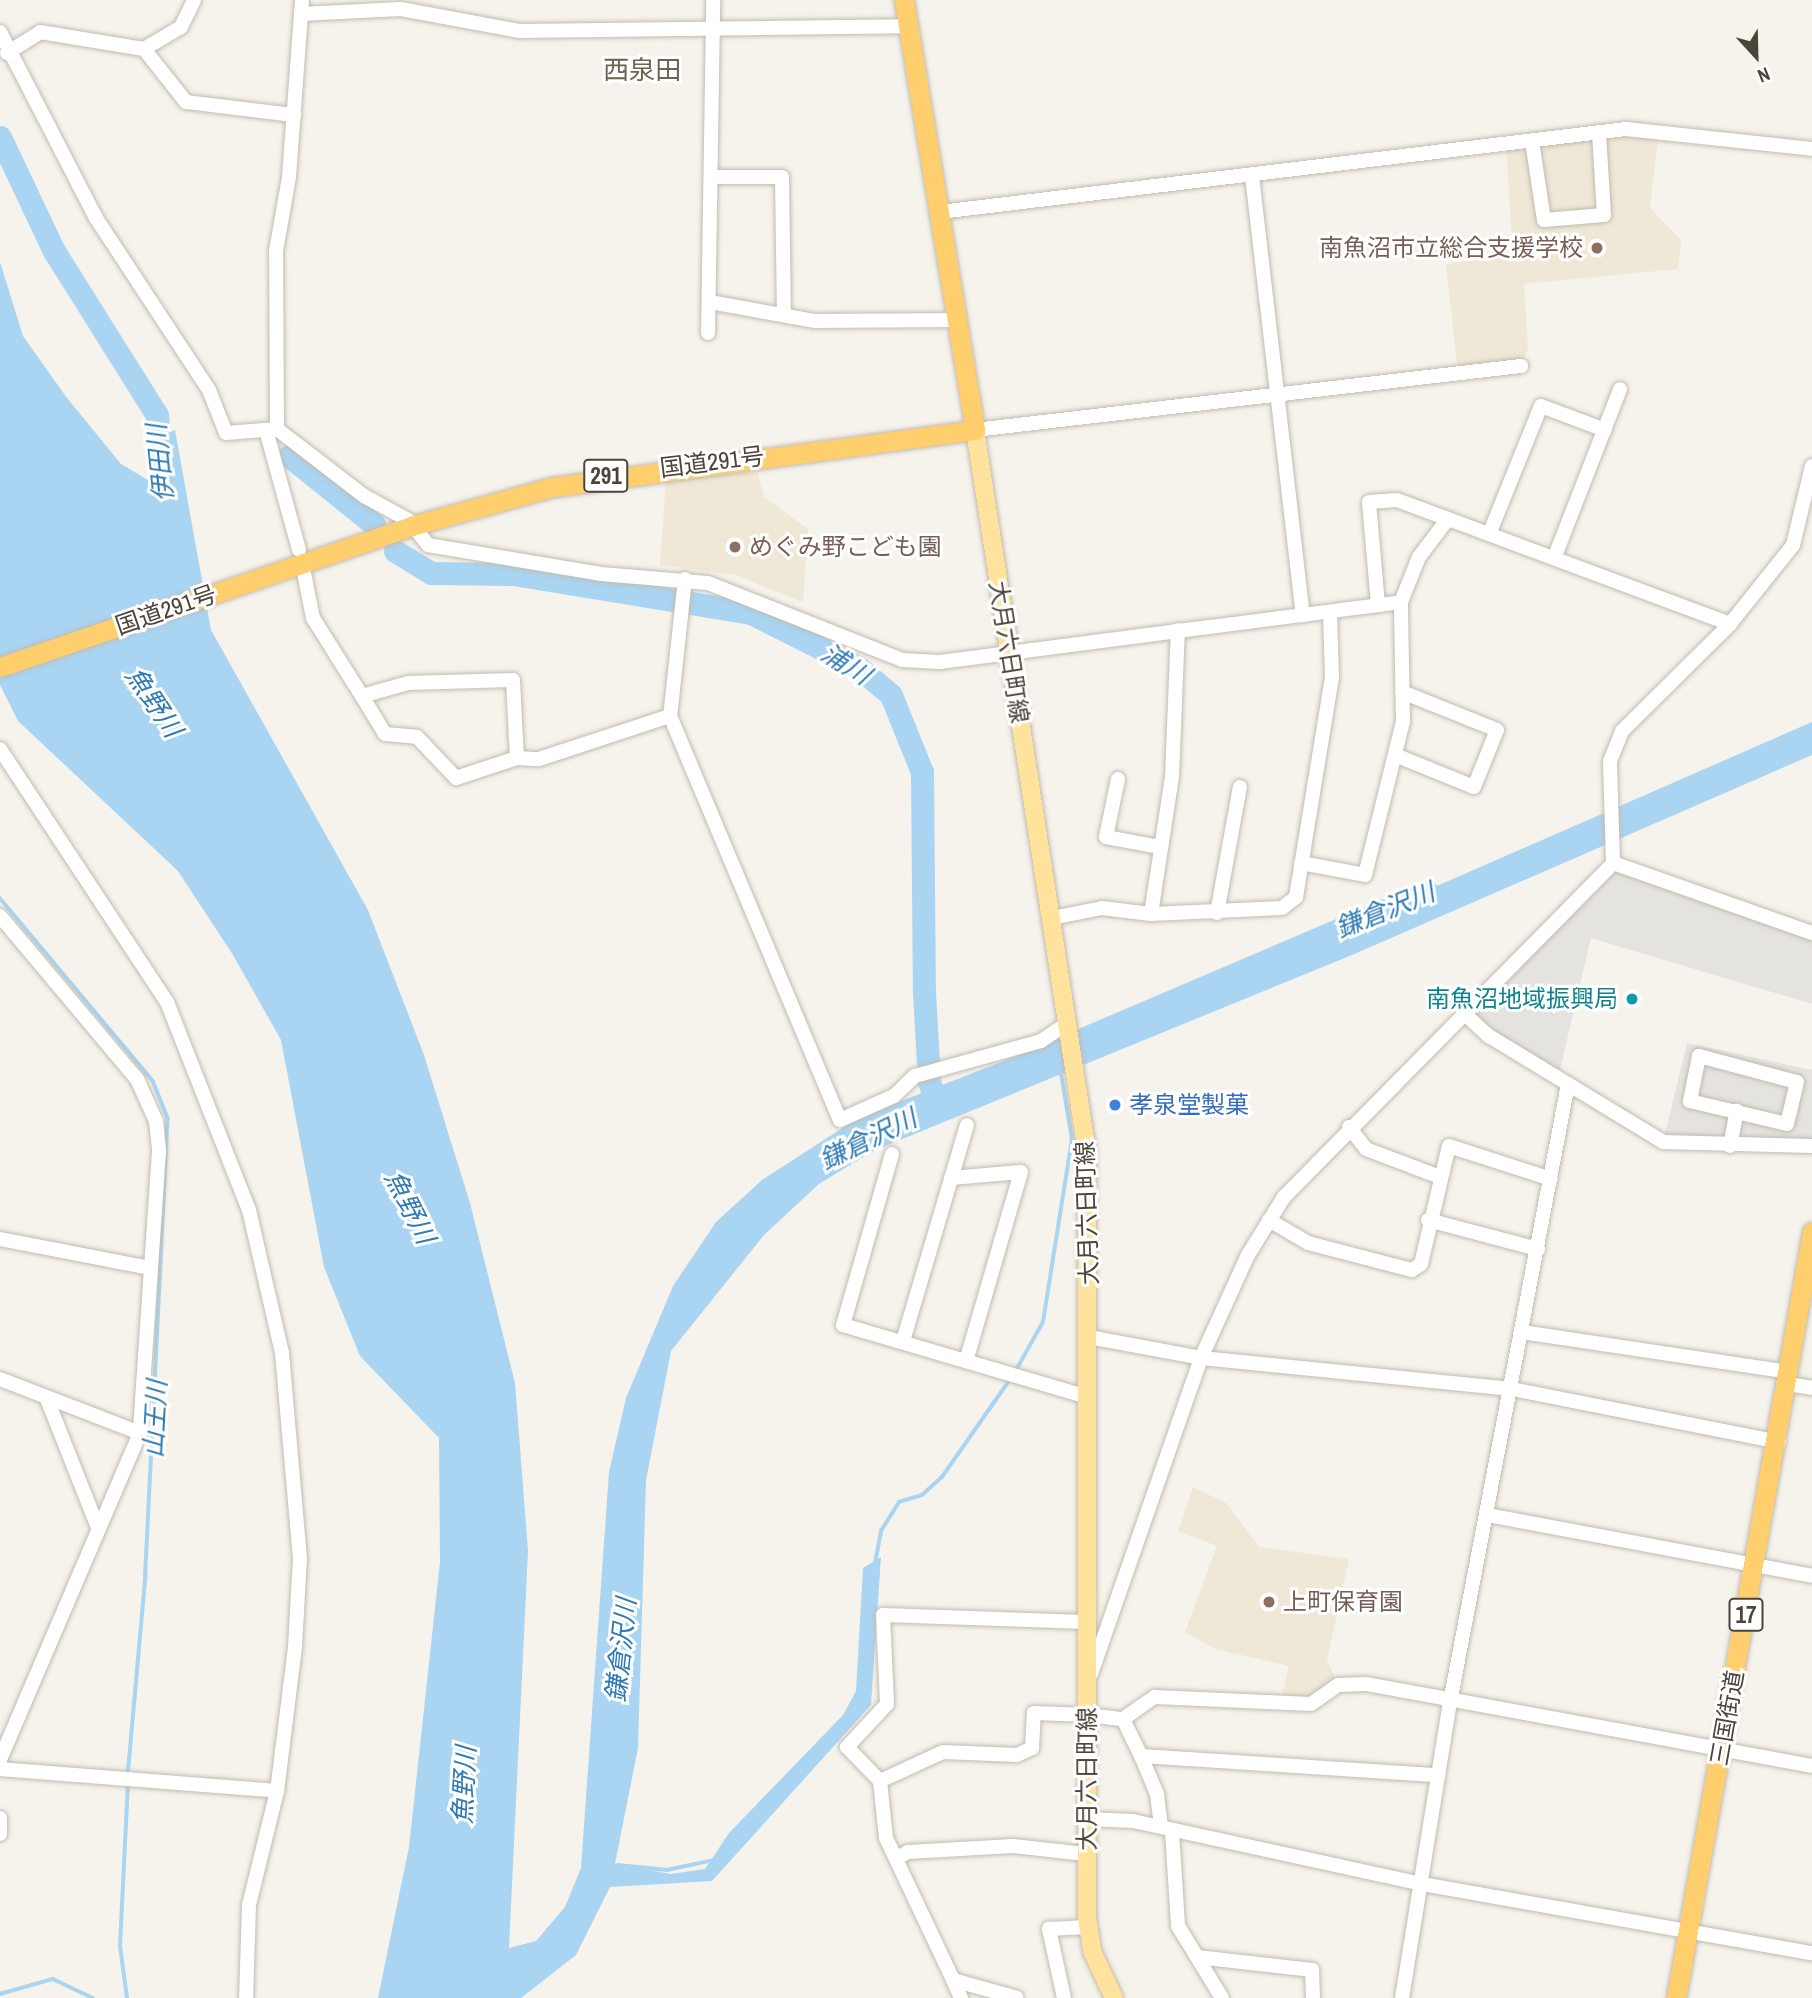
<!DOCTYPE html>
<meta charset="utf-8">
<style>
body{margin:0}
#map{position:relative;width:1812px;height:1998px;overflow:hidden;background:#f6f3ec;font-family:"Archivo Narrow","Noto Sans JP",sans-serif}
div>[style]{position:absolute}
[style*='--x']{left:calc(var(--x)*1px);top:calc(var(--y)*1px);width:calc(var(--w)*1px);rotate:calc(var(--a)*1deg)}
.education>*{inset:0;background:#efe8d6}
.parking>*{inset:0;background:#e5e3e0}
.water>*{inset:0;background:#a9d4f2}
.stream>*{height:3.5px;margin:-1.75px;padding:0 1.75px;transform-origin:1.75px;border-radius:1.75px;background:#a9d4f2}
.river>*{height:23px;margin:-11.5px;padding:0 11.5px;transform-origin:11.5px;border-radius:11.5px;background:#a9d4f2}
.roads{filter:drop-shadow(0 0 2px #c2bbae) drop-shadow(0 0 2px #c2bbae)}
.minor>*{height:14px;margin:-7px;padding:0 7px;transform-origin:7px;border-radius:7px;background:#fff}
.major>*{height:18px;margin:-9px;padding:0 9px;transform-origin:9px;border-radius:9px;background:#ffe39c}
.highway>*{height:19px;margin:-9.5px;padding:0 9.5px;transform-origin:9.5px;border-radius:9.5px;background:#ffcf6e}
.dots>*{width:19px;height:19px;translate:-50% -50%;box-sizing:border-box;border:4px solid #fff;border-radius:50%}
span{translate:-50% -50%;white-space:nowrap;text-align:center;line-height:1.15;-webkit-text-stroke:6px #fff;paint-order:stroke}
.shield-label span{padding:2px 5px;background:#fff;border:2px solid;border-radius:5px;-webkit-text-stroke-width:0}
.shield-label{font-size:23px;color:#4b4439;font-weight:700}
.education-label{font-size:24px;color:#785e54}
.right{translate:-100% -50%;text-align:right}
.left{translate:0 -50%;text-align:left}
.street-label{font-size:24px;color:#4b4439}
.culture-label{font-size:24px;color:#0d838f}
.shop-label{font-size:24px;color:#366cbe}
.neighbourhood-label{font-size:26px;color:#6e6250}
.water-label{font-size:26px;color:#2e7ab2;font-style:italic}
.north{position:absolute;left:1721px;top:21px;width:70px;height:70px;-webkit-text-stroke:5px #fff;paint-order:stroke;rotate:158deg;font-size:19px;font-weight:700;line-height:28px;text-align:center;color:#4b4439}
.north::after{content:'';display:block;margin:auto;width:24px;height:32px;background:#4b4439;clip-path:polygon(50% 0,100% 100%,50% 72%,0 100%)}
</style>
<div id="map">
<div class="education">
<i style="clip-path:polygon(1659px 129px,1650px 208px,1681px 240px,1678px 269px,1524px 284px,1528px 349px,1521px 366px,1458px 373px,1446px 264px,1513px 255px,1506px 144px)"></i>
<i style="clip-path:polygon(757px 472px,764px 497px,808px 529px,803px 602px,735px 575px,660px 565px,666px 480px)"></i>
<i style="clip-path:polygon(1193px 1487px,1226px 1503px,1259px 1547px,1349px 1559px,1327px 1660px,1336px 1679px,1308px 1698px,1282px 1697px,1289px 1666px,1215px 1649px,1185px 1632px,1217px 1546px,1178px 1531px)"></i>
</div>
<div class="parking">
<i style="clip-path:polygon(1613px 863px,1812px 933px,1812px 1004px,1591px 938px,1558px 1078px,1465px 1014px)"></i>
<i style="clip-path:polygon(1687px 1043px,1812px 1070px,1812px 1146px,1663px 1142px)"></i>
</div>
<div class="water">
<i style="clip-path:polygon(0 262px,23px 336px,67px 398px,121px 464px,173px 495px,167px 433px,175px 430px,211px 630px,368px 910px,424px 1055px,470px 1203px,515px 1383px,528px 1551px,509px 1948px,536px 1941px,565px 1907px,581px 1868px,609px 1472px,626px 1398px,673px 1286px,716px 1222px,762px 1180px,858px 1118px,1029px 1051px,1101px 1033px,1812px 722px,1812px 755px,1352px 955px,873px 1151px,819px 1184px,764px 1235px,671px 1351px,646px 1480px,638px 1748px,615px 1864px,671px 1874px,705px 1869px,729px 1833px,843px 1715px,856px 1691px,863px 1568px,881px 1557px,871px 1705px,712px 1881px,610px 1887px,576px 1955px,521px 1998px,378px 1998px,409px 1847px,440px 1562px,439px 1438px,360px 1356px,324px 1267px,281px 1040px,233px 955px,178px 871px,18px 721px,0 685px)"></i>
</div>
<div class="stream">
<i style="--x:0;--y:898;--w:239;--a:50.1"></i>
<i style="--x:153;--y:1081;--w:40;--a:68"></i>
<i style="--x:168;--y:1118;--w:458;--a:92.8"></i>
<i style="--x:146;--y:1575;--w:203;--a:95.1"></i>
<i style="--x:1015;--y:1372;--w:57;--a:-60.8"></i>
<i style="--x:1043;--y:1322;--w:185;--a:-81"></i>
<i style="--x:1072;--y:1139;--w:72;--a:-99.6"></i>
<i style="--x:875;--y:1563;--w:33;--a:-79"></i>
<i style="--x:881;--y:1531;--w:34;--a:-58"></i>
<i style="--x:899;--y:1502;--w:24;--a:-17"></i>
<i style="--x:922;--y:1495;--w:27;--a:-42"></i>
<i style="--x:942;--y:1477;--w:121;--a:-55.1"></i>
<i style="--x:618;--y:1865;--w:49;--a:5.8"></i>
<i style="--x:667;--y:1870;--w:48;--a:-12"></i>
<i style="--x:0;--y:1994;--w:55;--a:-15.8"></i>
<i style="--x:53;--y:1979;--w:44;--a:25.4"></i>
<i style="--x:127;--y:1998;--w:52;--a:-97.7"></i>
<i style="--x:120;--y:1946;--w:162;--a:-87.2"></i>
</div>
<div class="river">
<i style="--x:0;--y:137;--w:126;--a:64.7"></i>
<i style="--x:54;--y:251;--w:194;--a:57.9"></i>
<i style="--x:157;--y:415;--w:105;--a:84.6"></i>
<i style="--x:289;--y:456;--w:109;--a:38.7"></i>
<i style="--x:395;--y:551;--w:42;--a:31.4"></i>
<i style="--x:431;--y:573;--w:82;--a:0.7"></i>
<i style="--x:513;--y:574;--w:241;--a:9.3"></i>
<i style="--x:751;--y:613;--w:120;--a:26.8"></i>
<i style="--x:858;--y:667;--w:43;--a:40.3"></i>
<i style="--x:891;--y:695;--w:83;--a:68.1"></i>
<i style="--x:922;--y:772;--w:220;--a:89.5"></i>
<i style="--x:924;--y:992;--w:89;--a:86.8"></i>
<i style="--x:929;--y:1081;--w:27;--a:73"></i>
<i style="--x:1031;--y:1061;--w:431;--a:-23.1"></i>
</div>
<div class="roads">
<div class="minor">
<i style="--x:301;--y:14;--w:100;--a:-2.9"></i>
<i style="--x:401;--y:9;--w:121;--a:10.5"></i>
<i style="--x:520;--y:31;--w:388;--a:-0.7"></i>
<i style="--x:0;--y:32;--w:209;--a:62.7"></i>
<i style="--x:96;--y:218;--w:206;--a:56.7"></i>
<i style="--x:209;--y:390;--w:46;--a:68.4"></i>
<i style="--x:226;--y:433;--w:51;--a:-4.5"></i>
<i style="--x:277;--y:429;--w:110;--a:37.6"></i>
<i style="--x:364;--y:496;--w:50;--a:28.6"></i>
<i style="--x:408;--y:520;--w:32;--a:51"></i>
<i style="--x:428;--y:545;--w:175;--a:9.5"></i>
<i style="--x:601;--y:574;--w:107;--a:4.8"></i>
<i style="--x:708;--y:583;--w:209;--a:21.6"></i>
<i style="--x:902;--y:660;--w:38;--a:3"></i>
<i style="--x:940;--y:662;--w:465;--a:-7.4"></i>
<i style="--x:144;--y:49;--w:43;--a:-30.7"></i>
<i style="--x:181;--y:27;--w:30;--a:-64"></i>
<i style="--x:7;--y:53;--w:39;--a:-32"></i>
<i style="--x:40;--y:32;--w:105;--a:9.3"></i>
<i style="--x:144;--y:49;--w:68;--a:51.6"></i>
<i style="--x:186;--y:102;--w:109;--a:6.9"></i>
<i style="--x:1532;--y:141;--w:80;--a:81.4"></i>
<i style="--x:1544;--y:220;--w:60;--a:-4.8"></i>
<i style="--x:1604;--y:215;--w:82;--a:-93.5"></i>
<i style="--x:1252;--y:176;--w:442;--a:83.4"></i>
<i style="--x:712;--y:177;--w:70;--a:0"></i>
<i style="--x:782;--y:177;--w:138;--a:89.2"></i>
<i style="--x:940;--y:212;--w:691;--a:-6.9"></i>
<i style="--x:1626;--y:129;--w:187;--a:6.1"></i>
<i style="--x:710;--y:302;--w:107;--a:10.3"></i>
<i style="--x:815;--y:321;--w:143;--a:-0.4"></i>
<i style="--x:708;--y:333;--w:333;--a:-89.1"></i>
<i style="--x:277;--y:429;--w:178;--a:-90.3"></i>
<i style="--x:276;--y:251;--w:75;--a:-80"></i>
<i style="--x:289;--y:177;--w:177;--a:-85.8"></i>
<i style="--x:266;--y:430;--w:124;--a:74.6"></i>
<i style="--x:975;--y:430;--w:550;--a:-6.69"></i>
<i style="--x:1490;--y:532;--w:136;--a:-68"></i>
<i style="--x:1541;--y:406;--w:68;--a:20.6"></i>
<i style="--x:1555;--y:556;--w:179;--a:-68.7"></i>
<i style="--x:304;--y:573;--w:46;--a:78.7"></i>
<i style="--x:313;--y:618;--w:92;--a:57.9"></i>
<i style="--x:362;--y:696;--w:48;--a:-15.8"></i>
<i style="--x:408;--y:683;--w:105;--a:-1.6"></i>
<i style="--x:513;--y:680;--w:78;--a:87.1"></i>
<i style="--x:517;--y:758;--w:22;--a:3"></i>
<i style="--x:539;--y:759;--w:138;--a:-18.2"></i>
<i style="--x:685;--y:579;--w:138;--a:96.2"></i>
<i style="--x:670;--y:716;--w:438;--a:67.2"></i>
<i style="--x:840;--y:1120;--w:59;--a:-24"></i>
<i style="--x:894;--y:1096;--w:29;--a:-44"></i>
<i style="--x:915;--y:1076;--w:131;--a:-15.5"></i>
<i style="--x:1041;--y:1041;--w:32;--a:-34"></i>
<i style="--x:1378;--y:605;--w:103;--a:-95"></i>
<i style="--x:1369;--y:502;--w:28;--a:-4"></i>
<i style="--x:1397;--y:500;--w:54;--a:20.4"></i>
<i style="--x:362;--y:696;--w:44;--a:58.8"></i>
<i style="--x:385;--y:734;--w:32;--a:5"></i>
<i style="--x:417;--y:737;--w:57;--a:46.4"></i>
<i style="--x:456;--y:778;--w:64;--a:-18.2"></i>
<i style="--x:0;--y:749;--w:303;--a:56.6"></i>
<i style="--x:167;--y:1002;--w:224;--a:68.5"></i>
<i style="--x:249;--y:1210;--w:147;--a:77"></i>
<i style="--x:282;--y:1353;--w:206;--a:85"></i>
<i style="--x:300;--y:1558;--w:89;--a:93.2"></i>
<i style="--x:295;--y:1647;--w:145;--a:97.1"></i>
<i style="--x:277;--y:1791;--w:117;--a:103.8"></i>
<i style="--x:249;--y:1905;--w:93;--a:91.8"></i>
<i style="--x:1395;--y:755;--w:85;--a:22.1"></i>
<i style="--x:1474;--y:787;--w:61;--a:-68"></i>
<i style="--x:1497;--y:730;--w:102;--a:-158.2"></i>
<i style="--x:1118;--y:779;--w:59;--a:101.7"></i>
<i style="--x:1106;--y:837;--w:55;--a:10.5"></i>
<i style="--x:1301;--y:863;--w:65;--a:10.6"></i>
<i style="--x:1365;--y:875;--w:158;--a:-76.1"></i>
<i style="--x:1403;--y:722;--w:120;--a:-91"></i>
<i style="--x:1401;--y:602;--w:48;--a:-68.2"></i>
<i style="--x:1419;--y:557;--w:48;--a:-52.7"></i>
<i style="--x:1448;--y:519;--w:301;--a:20.4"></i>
<i style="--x:1613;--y:863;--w:211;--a:19.4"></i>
<i style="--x:1217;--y:913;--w:128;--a:-79.7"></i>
<i style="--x:1151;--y:914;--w:139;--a:-81.3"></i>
<i style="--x:1172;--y:777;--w:147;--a:-87.7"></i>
<i style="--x:0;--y:916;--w:213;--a:50"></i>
<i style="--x:137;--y:1079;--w:46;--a:65.7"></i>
<i style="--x:156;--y:1121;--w:30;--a:84"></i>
<i style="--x:159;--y:1151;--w:283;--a:93.9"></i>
<i style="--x:140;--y:1433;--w:356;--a:113.2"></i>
<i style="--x:1052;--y:918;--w:51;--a:-11.3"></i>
<i style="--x:1102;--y:908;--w:49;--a:7"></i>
<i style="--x:1151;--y:914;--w:131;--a:-2.6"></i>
<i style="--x:1282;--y:908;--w:18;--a:-38"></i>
<i style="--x:1296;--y:897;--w:223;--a:-80.7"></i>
<i style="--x:1332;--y:677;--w:65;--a:-91.8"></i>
<i style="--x:1465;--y:1014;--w:33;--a:43"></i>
<i style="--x:1489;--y:1036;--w:204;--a:31.3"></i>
<i style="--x:1663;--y:1142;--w:149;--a:1.5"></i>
<i style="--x:1699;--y:1056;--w:101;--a:14.9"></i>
<i style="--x:1797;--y:1082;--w:43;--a:103.4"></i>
<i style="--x:1787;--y:1124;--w:100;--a:-166.7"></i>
<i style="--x:1690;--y:1101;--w:46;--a:-78.7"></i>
<i style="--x:1349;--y:1127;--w:28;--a:52"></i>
<i style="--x:1366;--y:1149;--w:79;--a:20.7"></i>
<i style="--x:1730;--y:1146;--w:36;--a:-79"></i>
<i style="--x:892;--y:1154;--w:178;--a:106"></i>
<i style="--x:843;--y:1325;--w:255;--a:16.4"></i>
<i style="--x:951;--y:1178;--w:70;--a:-4.9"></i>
<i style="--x:1021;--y:1172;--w:197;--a:106.2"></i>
<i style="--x:1269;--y:1220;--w:45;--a:30.5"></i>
<i style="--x:1308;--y:1243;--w:107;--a:14.6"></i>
<i style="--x:1412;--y:1270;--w:11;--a:-34"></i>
<i style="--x:1421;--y:1264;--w:121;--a:-76.7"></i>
<i style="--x:1449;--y:1146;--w:107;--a:17.9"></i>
<i style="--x:1428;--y:1220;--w:114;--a:14.8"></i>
<i style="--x:0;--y:1239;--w:153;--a:10.9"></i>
<i style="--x:1522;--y:1332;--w:271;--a:8.5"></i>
<i style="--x:1089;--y:1337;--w:114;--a:10.6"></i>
<i style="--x:1201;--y:1358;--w:313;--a:5.7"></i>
<i style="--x:1512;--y:1389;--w:272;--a:11.2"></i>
<i style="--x:903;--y:1341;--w:225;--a:-73.5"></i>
<i style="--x:0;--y:1379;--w:150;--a:21.1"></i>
<i style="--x:1788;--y:1384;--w:24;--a:9"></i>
<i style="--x:47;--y:1399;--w:139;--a:68.4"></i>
<i style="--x:1487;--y:1515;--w:331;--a:10.6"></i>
<i style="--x:1086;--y:1622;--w:203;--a:-178"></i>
<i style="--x:883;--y:1615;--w:89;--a:87.4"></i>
<i style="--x:887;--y:1704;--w:59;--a:132.9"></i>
<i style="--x:847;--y:1747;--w:47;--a:45.9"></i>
<i style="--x:880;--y:1781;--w:69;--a:-24.7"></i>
<i style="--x:943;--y:1752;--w:74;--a:2.3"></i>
<i style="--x:1017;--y:1755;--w:17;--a:-25"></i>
<i style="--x:1032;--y:1748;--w:35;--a:-87"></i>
<i style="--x:1034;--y:1713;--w:54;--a:2.1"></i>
<i style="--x:1088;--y:1715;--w:35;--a:7"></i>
<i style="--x:1123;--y:1719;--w:41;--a:64.1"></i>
<i style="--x:1141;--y:1756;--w:298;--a:3.7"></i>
<i style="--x:1091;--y:1674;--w:335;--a:-70.8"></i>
<i style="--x:1201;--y:1358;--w:113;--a:-65.5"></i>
<i style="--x:1248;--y:1255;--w:68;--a:-58.2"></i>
<i style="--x:1284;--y:1197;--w:469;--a:-45.4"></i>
<i style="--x:1613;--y:863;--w:102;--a:-91.7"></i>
<i style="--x:1610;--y:761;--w:32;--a:-68"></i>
<i style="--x:1622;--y:731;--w:152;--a:-44.7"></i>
<i style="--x:1730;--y:624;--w:101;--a:-51.4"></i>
<i style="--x:1793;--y:545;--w:81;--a:-76.5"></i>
<i style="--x:1123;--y:1719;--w:39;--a:-35"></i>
<i style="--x:1155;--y:1697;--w:156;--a:2.6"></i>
<i style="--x:1311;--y:1704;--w:33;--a:-35"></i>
<i style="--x:1338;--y:1685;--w:28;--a:-2"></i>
<i style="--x:1366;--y:1684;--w:453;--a:10.4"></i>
<i style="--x:1141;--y:1756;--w:41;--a:67.2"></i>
<i style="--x:1157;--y:1794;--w:32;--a:83"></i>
<i style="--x:0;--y:1769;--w:278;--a:4.5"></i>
<i style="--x:880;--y:1781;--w:57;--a:84"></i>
<i style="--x:886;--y:1838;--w:157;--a:64.7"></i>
<i style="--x:953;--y:1980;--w:66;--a:15.7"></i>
<i style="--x:0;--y:1818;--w:16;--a:90"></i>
<i style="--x:1086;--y:1819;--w:47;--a:2.4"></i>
<i style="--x:1133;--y:1821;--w:297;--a:12.3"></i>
<i style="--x:1423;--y:1884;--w:395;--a:10.1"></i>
<i style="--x:1172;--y:1832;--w:94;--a:86.3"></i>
<i style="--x:1178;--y:1926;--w:84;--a:58.6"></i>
<i style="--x:897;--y:1858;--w:13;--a:-29"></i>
<i style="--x:908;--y:1852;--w:105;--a:-3.3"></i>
<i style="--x:1013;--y:1846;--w:73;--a:6.3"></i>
<i style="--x:1197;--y:1957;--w:116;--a:6.4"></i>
<i style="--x:1312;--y:1970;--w:28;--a:88"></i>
<i style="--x:953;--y:1980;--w:20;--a:66"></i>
<i style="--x:1064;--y:1998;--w:71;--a:-102.3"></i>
<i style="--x:1049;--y:1929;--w:38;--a:-3"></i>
<i style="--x:1402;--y:1998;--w:305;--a:-80.8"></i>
<i style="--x:1451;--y:1697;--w:624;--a:-79.19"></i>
</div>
<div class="major">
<i style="--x:975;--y:430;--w:731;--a:81.18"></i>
<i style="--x:1087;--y:1152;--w:766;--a:90"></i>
<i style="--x:1087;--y:1918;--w:33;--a:81"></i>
<i style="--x:1092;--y:1951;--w:52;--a:64.9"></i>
</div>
<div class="highway">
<i style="--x:0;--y:667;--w:435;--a:-18.9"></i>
<i style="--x:411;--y:526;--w:147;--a:-15.4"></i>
<i style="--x:553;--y:487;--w:426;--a:-7.7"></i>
<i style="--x:975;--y:430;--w:436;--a:-99.4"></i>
<i style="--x:1676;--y:1998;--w:778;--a:-79.93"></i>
</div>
</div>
<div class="dots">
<i style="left:1597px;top:248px;background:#8d6e63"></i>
<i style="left:735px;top:547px;background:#8d6e63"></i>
<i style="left:1632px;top:999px;background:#0f9aa8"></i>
<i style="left:1115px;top:1105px;background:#3f7fe0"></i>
<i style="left:1269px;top:1602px;background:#8d6e63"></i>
</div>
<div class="shield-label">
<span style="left:606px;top:476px">291</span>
<span style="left:1746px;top:1615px">17</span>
</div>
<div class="education-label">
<span class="right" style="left:1583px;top:248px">南魚沼市立総合支援学校</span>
<span class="left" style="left:749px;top:547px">めぐみ野こども園</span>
<span class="left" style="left:1283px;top:1602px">上町保育園</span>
</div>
<div class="street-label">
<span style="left:712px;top:462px;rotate:-7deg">国道291号</span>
<span style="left:166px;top:610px;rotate:-19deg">国道291号</span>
<span style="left:1009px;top:652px;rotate:81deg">大月六日町線</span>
<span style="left:1087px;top:1213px;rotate:-92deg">大月六日町線</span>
<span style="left:1727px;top:1718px;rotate:-80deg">三国街道</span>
<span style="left:1087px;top:1779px;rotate:-90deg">大月六日町線</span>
</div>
<div class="culture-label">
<span class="right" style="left:1618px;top:999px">南魚沼地域振興局</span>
</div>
<div class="shop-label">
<span class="left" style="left:1129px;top:1105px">孝泉堂製菓</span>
</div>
<div class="neighbourhood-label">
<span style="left:642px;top:70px">西泉田</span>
</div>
<div class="water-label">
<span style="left:160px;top:463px;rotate:-96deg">伊田川</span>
<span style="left:846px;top:664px;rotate:32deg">浦川</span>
<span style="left:154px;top:702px;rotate:56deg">魚野川</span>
<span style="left:1385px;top:910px;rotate:-22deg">鎌倉沢川</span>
<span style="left:868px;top:1139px;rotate:-26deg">鎌倉沢川</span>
<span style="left:410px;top:1207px;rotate:63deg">魚野川</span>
<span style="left:155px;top:1419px;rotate:-87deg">山王川</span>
<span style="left:621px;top:1650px;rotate:-84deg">鎌倉沢川</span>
<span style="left:464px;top:1785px;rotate:-87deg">魚野川</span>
</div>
<div class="north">N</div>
</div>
